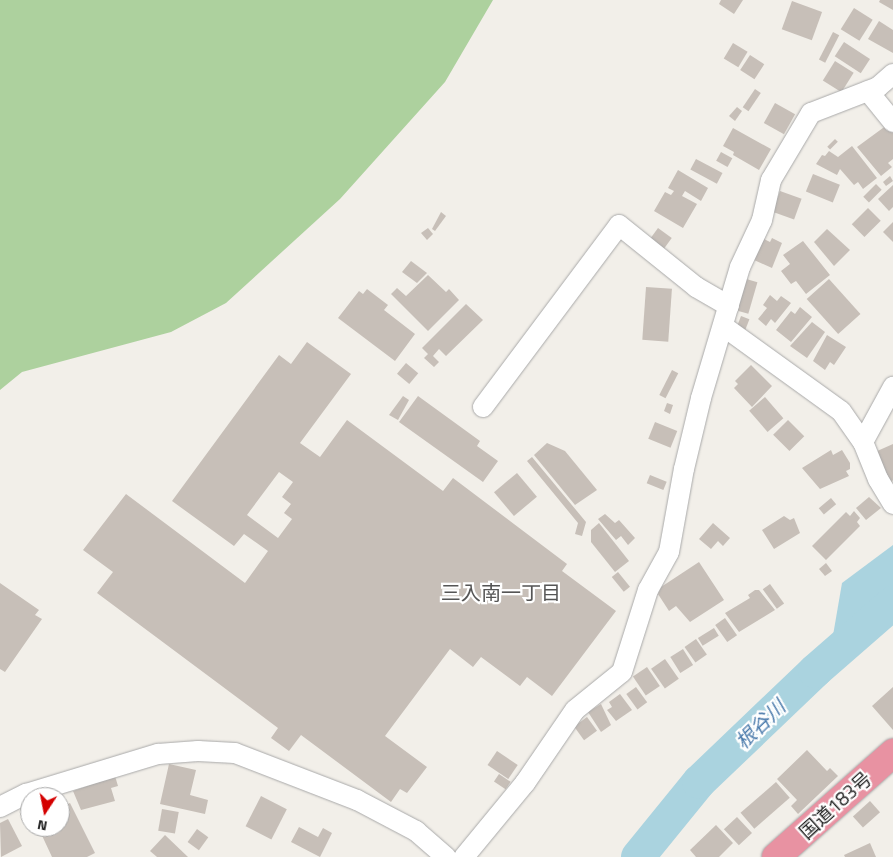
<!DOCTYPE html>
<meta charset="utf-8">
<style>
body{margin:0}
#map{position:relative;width:893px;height:857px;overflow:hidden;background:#f2efe9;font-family:"Titillium Web","Noto Sans JP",sans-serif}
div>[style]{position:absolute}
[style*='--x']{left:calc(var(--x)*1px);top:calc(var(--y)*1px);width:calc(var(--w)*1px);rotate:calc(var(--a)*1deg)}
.forest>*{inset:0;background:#add19e}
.water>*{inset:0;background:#aad3df}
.river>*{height:34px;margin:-17px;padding:0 17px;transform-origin:17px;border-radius:17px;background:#aad3df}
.building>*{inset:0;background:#c7bfb8;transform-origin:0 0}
.roads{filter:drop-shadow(0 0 1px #a9a9a9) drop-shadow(0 0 1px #a9a9a9)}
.minor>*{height:20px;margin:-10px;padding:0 10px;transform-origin:10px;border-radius:10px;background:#fff}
.highway>*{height:28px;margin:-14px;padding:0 14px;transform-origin:14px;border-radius:14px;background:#e892a2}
span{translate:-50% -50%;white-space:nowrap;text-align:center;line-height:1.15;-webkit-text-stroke:4.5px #fff;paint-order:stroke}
.street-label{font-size:19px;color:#222}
.neighbourhood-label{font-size:20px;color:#555}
.water-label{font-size:20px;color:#4a7aab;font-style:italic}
.north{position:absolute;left:20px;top:787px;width:50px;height:50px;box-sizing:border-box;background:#fff;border:1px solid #a7a7a7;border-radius:50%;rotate:191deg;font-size:14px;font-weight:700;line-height:20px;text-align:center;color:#222}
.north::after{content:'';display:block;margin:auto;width:18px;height:22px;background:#d40000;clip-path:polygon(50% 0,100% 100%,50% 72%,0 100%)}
</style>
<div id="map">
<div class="forest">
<i style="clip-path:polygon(0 0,493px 0,445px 82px,340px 199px,226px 303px,171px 332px,22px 372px,0 390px)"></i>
</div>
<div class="water">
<i style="clip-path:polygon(893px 545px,893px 613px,831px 647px,842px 583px)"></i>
</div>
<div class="river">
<i style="--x:638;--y:857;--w:97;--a:-50.9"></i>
<i style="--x:699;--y:782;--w:161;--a:-43.7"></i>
<i style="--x:815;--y:671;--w:103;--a:-41.1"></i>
</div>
<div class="building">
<i style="clip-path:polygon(721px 0,743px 0,734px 14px,719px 4px)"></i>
<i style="clip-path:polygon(880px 0,893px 0,893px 10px,879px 2px)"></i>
<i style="left:792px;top:1px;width:32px;height:30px;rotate:20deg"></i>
<i style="left:854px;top:8px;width:22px;height:25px;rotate:32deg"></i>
<i style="clip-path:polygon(879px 21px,893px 30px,893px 53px,868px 39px)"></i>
<i style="left:833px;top:32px;width:7px;height:31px;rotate:27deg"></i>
<i style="left:844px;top:42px;width:31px;height:17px;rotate:33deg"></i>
<i style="left:733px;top:43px;width:17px;height:18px;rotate:31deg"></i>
<i style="left:750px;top:55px;width:17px;height:18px;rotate:33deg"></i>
<i style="left:835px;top:61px;width:22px;height:23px;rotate:32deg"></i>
<i style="left:755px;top:89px;width:7px;height:22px;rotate:34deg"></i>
<i style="left:775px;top:103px;width:23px;height:23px;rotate:29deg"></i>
<i style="clip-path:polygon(737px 107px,742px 111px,735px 121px,729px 116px)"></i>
<i style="clip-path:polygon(887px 125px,893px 132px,893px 159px,888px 163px,892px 167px,881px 176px,857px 147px)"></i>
<i style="clip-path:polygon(733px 128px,771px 149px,759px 170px,733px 155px,734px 152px,723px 146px)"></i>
<i style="left:835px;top:139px;width:4px;height:11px;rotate:45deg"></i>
<i style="clip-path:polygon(852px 146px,877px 178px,863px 189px,858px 182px,854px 185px,840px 169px,837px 175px,816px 164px,822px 155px,825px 156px,829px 151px,838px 157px)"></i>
<i style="left:721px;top:152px;width:13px;height:10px;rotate:29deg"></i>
<i style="left:696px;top:159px;width:30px;height:12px;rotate:28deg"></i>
<i style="clip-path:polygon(678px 170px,708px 188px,701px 201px,685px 191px,682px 196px,697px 204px,683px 228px,654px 211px,665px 192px,671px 195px,674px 191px,668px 188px)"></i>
<i style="left:813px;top:174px;width:29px;height:19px;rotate:22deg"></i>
<i style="clip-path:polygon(890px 176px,893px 181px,886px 186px,883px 182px)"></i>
<i style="left:876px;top:184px;width:8px;height:18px;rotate:45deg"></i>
<i style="clip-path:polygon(893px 185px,893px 207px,889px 211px,878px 199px)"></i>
<i style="left:780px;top:191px;width:23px;height:22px;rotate:20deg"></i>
<i style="left:868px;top:208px;width:18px;height:23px;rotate:45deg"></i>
<i style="clip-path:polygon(441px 212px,446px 216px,435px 231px,432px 229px)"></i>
<i style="clip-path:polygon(893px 222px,893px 242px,883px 232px)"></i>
<i style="clip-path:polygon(428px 228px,433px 234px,427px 240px,421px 233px)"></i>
<i style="left:658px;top:228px;width:17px;height:13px;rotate:36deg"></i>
<i style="clip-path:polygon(827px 229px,850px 250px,834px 266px,814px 242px)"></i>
<i style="clip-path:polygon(772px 238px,782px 243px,772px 268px,754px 260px,764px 239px,770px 242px)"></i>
<i style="clip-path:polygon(803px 241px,830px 275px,806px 294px,796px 281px,791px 284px,781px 271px,790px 264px,783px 255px)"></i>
<i style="clip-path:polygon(411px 261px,427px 273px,417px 283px,402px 272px)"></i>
<i style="clip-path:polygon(428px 275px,446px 292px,449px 289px,459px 300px,428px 331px,391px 294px,397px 288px,406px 296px)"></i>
<i style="left:743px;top:278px;width:15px;height:33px;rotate:16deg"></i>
<i style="left:829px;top:279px;width:47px;height:30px;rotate:48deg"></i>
<i style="left:646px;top:287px;width:26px;height:53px;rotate:4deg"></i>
<i style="clip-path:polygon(367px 289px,388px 305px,384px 310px,415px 334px,395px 361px,338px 318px,359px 291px,363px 294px)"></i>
<i style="clip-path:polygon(770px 295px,777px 301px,781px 296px,791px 303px,775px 323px,771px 319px,766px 326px,758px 319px,767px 308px,763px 305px)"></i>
<i style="clip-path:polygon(466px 304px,483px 320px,446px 356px,439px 349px,433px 356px,439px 362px,434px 367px,424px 358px,428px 354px,422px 348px)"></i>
<i style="clip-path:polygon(800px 307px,812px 317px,791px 342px,776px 330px,791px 311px,795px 314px)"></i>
<i style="left:741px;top:316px;width:9px;height:13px;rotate:21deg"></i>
<i style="clip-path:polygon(812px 322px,825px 332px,807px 358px,790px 346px)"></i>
<i style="clip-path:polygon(827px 335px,846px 347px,834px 365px,830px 362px,825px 370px,813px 361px)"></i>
<i style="clip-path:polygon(evenodd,307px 342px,351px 374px,300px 443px,320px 457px,347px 420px,443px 491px,453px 478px,567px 564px,562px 571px,616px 611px,552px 696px,527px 677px,520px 686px,481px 657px,473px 667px,450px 649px,385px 736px,427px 767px,407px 793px,400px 789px,391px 802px,301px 735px,289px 751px,271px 738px,278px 728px,97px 593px,113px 572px,83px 550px,126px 494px,245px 583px,268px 551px,244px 534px,234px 546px,172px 501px,279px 355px,291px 364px,307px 342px,279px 472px,293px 482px,282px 497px,291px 504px,284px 513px,292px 519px,278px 538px,247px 515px,279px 472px)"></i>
<i style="left:406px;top:363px;width:16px;height:14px;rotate:40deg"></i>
<i style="clip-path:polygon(751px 365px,772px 386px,752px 407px,734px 388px,738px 384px,735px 381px)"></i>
<i style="left:672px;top:370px;width:7px;height:28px;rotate:27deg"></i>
<i style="clip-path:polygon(403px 396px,409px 400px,398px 420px,389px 415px)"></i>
<i style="clip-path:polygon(418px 396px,480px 441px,477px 446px,498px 461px,483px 482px,399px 422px)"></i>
<i style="left:765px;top:397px;width:28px;height:21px;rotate:49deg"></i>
<i style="clip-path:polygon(667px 403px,673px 405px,670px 414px,664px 411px)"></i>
<i style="left:788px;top:420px;width:23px;height:21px;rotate:45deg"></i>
<i style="left:655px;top:422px;width:24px;height:18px;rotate:22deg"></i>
<i style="clip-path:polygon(547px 443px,565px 451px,597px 490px,575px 505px,534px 455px)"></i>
<i style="clip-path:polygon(893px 444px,893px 480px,890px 484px,875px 452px)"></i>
<i style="clip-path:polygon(831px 450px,833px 455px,842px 450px,850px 463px,850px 469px,846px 471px,849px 476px,820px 489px,802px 468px)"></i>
<i style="clip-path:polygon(532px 457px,586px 522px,582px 536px,575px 534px,578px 523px,527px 461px)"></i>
<i style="left:517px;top:473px;width:31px;height:30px;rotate:50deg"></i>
<i style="left:650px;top:475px;width:18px;height:9px;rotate:22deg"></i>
<i style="clip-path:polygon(869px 497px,881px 508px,866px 520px,856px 508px)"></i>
<i style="left:831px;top:498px;width:8px;height:16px;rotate:50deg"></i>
<i style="clip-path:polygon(854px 511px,860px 518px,857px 522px,860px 526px,826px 560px,812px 546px,846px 512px,850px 516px)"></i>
<i style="clip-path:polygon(605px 514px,615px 523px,619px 520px,635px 538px,628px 545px,621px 536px,616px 540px,598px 519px)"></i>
<i style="clip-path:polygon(784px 516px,790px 520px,794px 518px,800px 533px,774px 549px,762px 530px)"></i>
<i style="clip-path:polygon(599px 523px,629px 561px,615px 572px,591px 542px,591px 530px)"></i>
<i style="clip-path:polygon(713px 523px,730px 538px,723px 546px,718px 541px,711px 549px,699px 539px)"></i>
<i style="clip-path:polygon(699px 562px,724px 600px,690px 622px,676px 606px,669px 611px,658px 594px,661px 587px)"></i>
<i style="clip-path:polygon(826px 563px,832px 571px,825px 576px,819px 569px)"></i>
<i style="left:618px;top:572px;width:19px;height:8px;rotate:51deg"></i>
<i style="clip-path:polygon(0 583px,39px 610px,35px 615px,42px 619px,5px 672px,0 669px)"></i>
<i style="left:770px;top:584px;width:24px;height:9px;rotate:54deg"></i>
<i style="clip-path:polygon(755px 590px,759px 590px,775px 610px,739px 632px,725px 613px,750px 598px,748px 595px)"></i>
<i style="left:725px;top:618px;width:21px;height:12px;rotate:55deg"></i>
<i style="left:714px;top:628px;width:9px;height:19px;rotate:58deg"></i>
<i style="left:696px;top:639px;width:19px;height:14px;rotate:55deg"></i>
<i style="left:683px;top:649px;width:19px;height:15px;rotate:58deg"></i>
<i style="left:665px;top:659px;width:24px;height:17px;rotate:55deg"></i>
<i style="left:647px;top:667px;width:23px;height:17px;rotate:56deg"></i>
<i style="left:636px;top:687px;width:19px;height:12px;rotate:54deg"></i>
<i style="clip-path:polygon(893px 687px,893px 730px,872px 706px)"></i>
<i style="clip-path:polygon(620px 694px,632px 710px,616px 721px,607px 710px,612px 707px,609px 702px)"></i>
<i style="clip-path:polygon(601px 704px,611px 725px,601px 732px,588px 712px)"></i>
<i style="left:587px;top:717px;width:17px;height:16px;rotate:54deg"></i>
<i style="clip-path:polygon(807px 750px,827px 771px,830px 768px,838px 776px,798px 814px,791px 806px,797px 800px,777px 779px)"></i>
<i style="left:497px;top:751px;width:25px;height:17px;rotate:34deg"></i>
<i style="clip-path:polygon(169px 764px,196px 770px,190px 795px,208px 800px,205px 814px,160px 804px)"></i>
<i style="left:499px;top:774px;width:14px;height:9px;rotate:34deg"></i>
<i style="clip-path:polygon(115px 776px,118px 786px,111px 788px,115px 801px,81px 810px,73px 791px)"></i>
<i style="left:776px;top:782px;width:21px;height:47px;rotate:49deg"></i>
<i style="left:261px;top:796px;width:29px;height:34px;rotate:27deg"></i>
<i style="left:870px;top:801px;width:15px;height:23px;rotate:48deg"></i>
<i style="clip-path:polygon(70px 803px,95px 853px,87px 857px,52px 857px,38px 827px,60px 827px,60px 808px)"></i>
<i style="left:162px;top:809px;width:17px;height:22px;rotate:10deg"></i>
<i style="left:737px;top:817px;width:22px;height:18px;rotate:47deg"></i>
<i style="clip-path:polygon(8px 819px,22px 846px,1px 857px,0 823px)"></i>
<i style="clip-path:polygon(716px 825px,733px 843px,719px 857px,696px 857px,690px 850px)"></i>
<i style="clip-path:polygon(299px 827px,318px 837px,323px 828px,332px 833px,320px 857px,291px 842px)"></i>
<i style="left:197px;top:829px;width:14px;height:16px;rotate:36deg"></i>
<i style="clip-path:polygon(165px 835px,188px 857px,157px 857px,150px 851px)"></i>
<i style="clip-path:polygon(870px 843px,876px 857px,845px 857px,844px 855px)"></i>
</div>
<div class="roads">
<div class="minor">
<i style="--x:868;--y:91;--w:40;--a:51"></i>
<i style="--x:723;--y:326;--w:145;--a:35.8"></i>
<i style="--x:841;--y:411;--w:38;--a:55"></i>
<i style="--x:863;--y:442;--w:40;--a:68"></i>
<i style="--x:878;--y:479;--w:29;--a:59"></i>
<i style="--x:483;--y:407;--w:227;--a:-53.2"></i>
<i style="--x:619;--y:225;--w:99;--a:38.8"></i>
<i style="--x:696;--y:287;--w:38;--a:30"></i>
<i style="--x:863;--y:442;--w:63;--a:-61.4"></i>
<i style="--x:0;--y:807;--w:29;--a:-27"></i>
<i style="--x:26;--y:794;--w:138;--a:-16.9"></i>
<i style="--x:158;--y:754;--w:40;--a:-4.3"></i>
<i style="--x:198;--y:751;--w:37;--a:3"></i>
<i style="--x:235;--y:753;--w:131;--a:21.1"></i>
<i style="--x:357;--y:800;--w:67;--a:27.7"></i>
<i style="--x:416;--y:831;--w:40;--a:41"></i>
<i style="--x:464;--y:857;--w:96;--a:-50.5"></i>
<i style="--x:525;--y:783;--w:88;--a:-55.6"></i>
<i style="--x:575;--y:710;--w:60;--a:-39"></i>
<i style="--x:622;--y:672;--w:86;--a:-72.4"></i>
<i style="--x:648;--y:590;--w:43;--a:-61.1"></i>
<i style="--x:669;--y:552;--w:84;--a:-79.8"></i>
<i style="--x:684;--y:469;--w:73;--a:-76.5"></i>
<i style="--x:701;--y:398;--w:137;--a:-73.4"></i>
<i style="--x:740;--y:267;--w:52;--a:-64.9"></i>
<i style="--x:762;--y:220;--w:41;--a:-77.3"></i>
<i style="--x:771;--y:180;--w:78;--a:-59.2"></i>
<i style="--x:811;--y:113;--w:72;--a:-21.2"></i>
<i style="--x:878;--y:87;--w:20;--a:-41"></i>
</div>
<div class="highway">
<i style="--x:776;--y:857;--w:157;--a:-41.6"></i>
</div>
</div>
<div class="street-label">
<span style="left:835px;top:805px;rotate:-42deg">国道183号</span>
</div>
<div class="neighbourhood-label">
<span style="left:501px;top:592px">三入南一丁目</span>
</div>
<div class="water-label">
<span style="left:760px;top:724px;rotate:-44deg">根谷川</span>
</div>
<div class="north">N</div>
</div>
